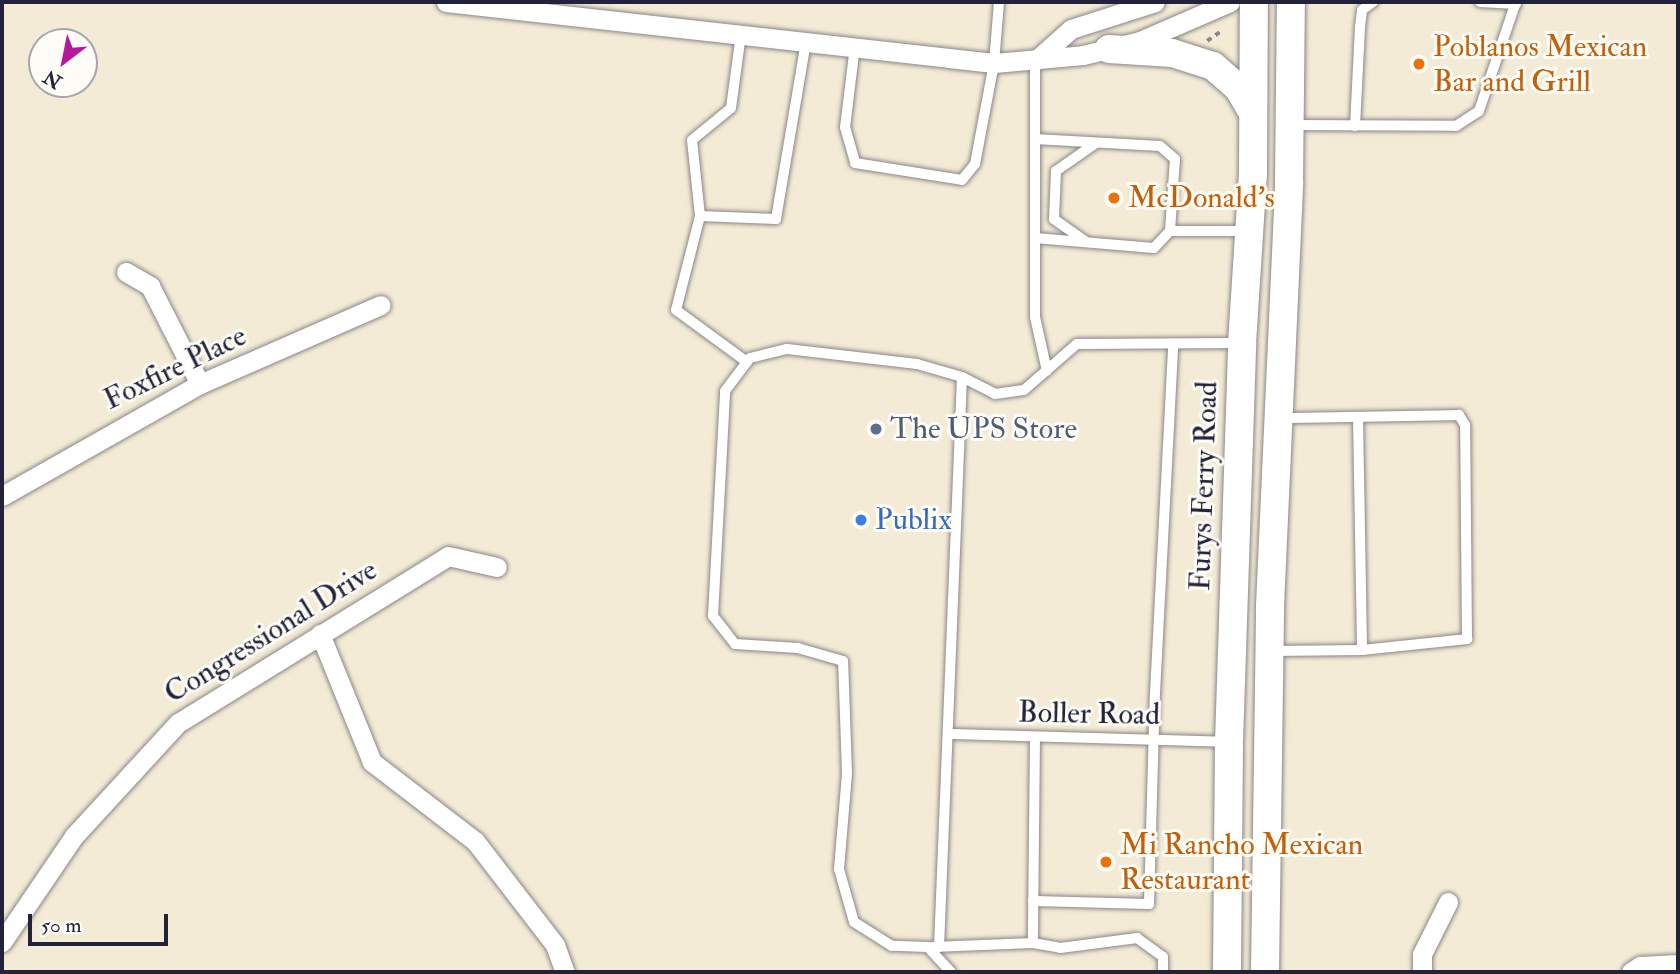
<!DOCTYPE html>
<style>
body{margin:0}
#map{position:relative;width:1680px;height:974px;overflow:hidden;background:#f3ebd5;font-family:"IM FELL Double Pica",serif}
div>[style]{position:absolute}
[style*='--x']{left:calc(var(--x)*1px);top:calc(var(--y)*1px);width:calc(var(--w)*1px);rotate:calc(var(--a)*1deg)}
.path>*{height:3.5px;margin-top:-1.75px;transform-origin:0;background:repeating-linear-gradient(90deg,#8a8688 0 5px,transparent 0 10px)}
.roads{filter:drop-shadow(0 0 2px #8a8688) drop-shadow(0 0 2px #8a8688)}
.lane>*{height:10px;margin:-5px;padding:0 5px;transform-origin:5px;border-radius:5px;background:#fff}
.street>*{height:19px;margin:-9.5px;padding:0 9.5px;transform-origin:9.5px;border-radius:9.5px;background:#fff}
.secondary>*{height:28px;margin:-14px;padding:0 14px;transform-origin:14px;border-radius:14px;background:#fff}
.dots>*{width:19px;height:19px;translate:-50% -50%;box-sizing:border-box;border:4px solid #fdfcf7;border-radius:50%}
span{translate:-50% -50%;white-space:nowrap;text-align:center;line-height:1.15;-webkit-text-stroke:6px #fdfcf7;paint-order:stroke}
.food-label{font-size:30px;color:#c56008}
.left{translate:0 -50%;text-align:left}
.street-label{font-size:30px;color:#22223b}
.service-label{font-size:30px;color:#4e5e75}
.shop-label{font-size:30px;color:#366cbe}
.frame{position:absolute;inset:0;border:4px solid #22223b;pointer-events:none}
.north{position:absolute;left:28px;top:28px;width:70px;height:70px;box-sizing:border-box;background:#fdfcf7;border:2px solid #a5a5ac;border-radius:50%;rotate:212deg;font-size:19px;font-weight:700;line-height:28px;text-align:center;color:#22223b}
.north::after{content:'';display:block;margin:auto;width:24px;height:32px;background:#b5179e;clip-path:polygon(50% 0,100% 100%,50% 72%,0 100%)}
.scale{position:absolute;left:28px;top:914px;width:140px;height:32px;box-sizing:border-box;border:4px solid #22223b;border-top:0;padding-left:9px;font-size:21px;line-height:24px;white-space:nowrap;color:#22223b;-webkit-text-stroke:5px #fdfcf7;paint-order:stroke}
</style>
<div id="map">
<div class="path">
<i style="--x:1207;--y:41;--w:19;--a:-35"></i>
</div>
<div class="roads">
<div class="lane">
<i style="--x:1480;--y:2;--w:36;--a:3"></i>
<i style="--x:855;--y:46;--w:82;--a:97"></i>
<i style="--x:845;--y:127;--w:37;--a:74"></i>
<i style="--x:855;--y:163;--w:108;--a:9"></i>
<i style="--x:962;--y:180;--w:21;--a:-51"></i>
<i style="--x:975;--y:164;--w:103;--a:-79.3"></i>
<i style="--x:994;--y:63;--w:61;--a:-85.3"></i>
<i style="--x:1035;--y:61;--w:256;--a:90"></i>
<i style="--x:1035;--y:317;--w:55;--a:77.5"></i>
<i style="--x:1291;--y:125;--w:165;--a:0.3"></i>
<i style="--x:1456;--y:126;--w:27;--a:-33"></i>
<i style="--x:1479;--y:111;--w:115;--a:-71.3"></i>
<i style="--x:1355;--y:126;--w:99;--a:-87.1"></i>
<i style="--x:1360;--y:27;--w:17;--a:-83"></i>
<i style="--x:1362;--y:10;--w:14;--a:-36"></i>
<i style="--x:1035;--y:139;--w:125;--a:3.2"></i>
<i style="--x:1160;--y:146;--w:20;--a:41"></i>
<i style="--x:1175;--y:159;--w:72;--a:94"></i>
<i style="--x:700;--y:216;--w:76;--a:-96"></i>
<i style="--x:692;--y:140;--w:50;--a:-39.4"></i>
<i style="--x:731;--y:108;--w:75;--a:-82.3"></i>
<i style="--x:1035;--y:238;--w:119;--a:4.8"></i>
<i style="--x:1154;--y:248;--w:23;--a:-47"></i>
<i style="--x:1170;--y:231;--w:77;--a:0"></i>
<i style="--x:1085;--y:241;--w:38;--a:-145"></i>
<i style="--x:1054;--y:219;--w:48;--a:-87.6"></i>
<i style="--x:1056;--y:171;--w:49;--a:-35"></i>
<i style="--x:747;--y:362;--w:88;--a:-143.8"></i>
<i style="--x:676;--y:310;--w:97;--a:-75.7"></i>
<i style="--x:700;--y:216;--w:76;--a:2.3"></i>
<i style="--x:776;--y:219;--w:181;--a:-80.4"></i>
<i style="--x:1358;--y:417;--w:233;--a:89"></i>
<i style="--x:1273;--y:651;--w:89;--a:-0.6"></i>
<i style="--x:1362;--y:650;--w:106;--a:-6"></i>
<i style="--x:1467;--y:639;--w:214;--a:-90.5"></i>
<i style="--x:1465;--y:425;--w:12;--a:-121"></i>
<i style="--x:1459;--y:415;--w:177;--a:179"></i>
<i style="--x:949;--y:734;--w:279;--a:1.6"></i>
<i style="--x:1035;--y:737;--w:206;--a:90.6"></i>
<i style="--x:1033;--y:943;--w:27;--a:10"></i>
<i style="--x:1060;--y:948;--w:78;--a:-7.4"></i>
<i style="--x:1137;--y:938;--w:32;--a:36"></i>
<i style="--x:1163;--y:957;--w:15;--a:90"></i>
<i style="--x:1033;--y:901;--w:116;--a:1.5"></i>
<i style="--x:1149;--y:904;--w:211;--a:-88.4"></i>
<i style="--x:1155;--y:693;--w:347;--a:-87"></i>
<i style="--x:932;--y:947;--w:101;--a:-2.3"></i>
<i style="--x:939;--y:947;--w:570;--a:-87.69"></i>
<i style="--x:951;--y:972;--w:34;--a:-133"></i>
<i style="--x:928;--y:947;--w:36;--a:-178"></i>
<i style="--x:892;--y:946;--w:45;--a:-147.7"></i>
<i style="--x:854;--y:922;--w:55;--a:-105.8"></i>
<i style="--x:839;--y:869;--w:96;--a:-85.2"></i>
<i style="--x:847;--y:773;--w:112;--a:-92"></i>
<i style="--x:843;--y:661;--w:47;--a:-163.9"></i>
<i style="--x:798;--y:648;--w:63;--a:-176.4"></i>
<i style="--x:735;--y:644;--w:36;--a:-128"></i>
<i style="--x:713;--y:616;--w:225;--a:-86.9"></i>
<i style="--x:725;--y:391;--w:41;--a:-52.9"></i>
<i style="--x:750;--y:358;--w:38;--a:-14"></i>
<i style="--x:787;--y:349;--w:131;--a:6.6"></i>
<i style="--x:917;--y:364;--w:47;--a:16.1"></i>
<i style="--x:962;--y:377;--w:37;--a:27"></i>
<i style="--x:995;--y:394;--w:29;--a:-8"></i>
<i style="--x:1024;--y:390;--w:70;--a:-41"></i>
<i style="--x:1077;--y:344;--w:161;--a:-0.4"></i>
</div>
<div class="street">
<i style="--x:446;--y:2;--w:551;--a:6.35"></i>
<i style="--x:994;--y:63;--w:89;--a:-5.1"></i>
<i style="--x:1083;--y:55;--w:59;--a:-13.8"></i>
<i style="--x:1140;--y:41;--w:98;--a:-23.4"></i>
<i style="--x:1035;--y:61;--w:48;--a:-41.6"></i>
<i style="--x:1071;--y:29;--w:88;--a:-17.8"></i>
<i style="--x:126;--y:272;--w:28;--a:30"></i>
<i style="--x:150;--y:286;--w:110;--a:63"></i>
<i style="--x:2;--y:496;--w:227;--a:-29.5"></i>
<i style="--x:200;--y:384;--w:197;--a:-23.6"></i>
<i style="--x:320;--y:634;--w:138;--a:67.9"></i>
<i style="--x:372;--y:762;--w:130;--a:37.5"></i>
<i style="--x:475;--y:841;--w:131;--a:52.4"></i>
<i style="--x:555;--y:945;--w:29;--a:70"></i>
<i style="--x:2;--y:942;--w:128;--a:-55.8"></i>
<i style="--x:74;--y:836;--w:154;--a:-47.4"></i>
<i style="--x:178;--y:723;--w:317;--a:-31.7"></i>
<i style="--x:448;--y:556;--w:50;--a:12.7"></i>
<i style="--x:1422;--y:972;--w:18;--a:-90"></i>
<i style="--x:1422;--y:954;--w:58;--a:-63.4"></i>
<i style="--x:1631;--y:972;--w:11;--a:-34"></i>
<i style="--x:1640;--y:966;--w:38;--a:-3"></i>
</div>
<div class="secondary">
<i style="--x:1109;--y:49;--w:63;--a:3.6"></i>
<i style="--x:1172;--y:53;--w:43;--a:17.6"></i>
<i style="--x:1213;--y:66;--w:35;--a:41"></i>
<i style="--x:1239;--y:89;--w:28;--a:60"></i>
<i style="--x:1227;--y:972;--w:230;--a:-89.5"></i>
<i style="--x:1229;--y:742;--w:399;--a:-88.1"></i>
<i style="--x:1242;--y:343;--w:170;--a:-86.3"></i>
<i style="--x:1253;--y:173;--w:171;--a:-89.7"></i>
<i style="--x:1265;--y:972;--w:366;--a:-89.2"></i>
<i style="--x:1270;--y:606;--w:424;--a:-87.4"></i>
<i style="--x:1289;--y:182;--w:180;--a:-89.4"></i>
</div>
</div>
<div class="dots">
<i style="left:1419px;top:64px;background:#e8710a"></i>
<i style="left:1114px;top:198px;background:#e8710a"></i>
<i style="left:876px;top:429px;background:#5c6f8a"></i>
<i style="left:861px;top:520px;background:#3f7fe0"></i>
<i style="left:1106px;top:862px;background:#e8710a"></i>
</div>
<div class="food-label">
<span class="left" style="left:1433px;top:64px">Poblanos Mexican<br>Bar and Grill</span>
<span class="left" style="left:1128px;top:198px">McDonald's</span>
<span class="left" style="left:1120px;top:862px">Mi Rancho Mexican<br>Restaurant</span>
</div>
<div class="street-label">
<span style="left:175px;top:368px;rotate:-26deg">Foxfire Place</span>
<span style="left:1204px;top:486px;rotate:-88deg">Furys Ferry Road</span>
<span style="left:271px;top:632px;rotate:-32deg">Congressional Drive</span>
<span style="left:1089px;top:714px;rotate:1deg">Boller Road</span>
</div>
<div class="service-label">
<span class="left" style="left:890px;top:429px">The UPS Store</span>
</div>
<div class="shop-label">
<span class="left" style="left:875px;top:520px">Publix</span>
</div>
<div class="frame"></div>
<div class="north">N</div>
<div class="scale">50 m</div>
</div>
